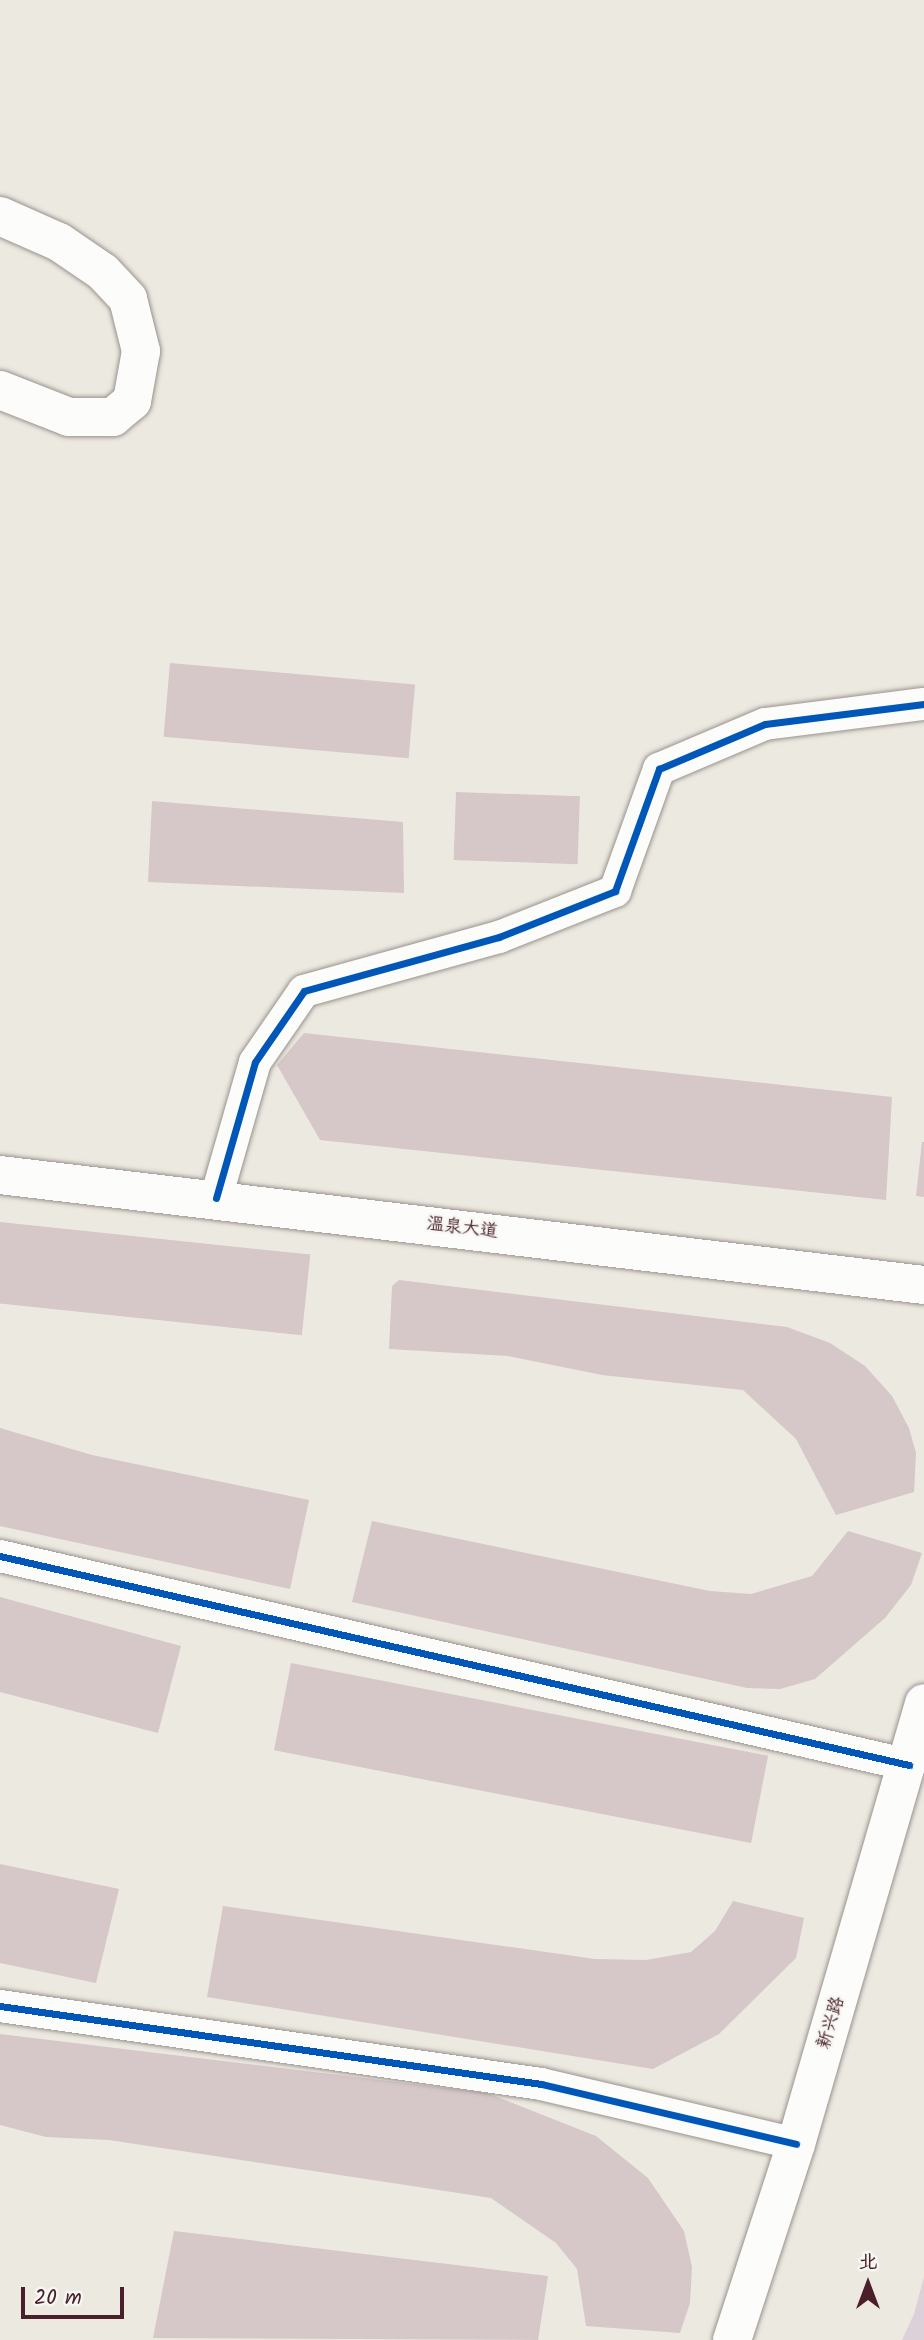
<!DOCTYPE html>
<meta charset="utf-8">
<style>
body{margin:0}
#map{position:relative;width:924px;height:2340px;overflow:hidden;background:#ece9e0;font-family:Kalam,"LXGW WenKai TC",sans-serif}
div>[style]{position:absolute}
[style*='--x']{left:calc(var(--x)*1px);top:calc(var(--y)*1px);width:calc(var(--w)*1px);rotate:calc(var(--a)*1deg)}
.industrial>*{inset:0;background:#dcd1d8}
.building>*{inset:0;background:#d6c7c9;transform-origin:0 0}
.roads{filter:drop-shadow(0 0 2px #9a928f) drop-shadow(0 0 2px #9a928f)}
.street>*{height:32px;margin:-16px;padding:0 16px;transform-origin:16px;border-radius:16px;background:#fcfcfa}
.secondary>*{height:38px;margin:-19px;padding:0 19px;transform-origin:19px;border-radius:19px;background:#fcfcfa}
.cycleway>*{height:7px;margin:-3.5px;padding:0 3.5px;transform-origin:3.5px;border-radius:3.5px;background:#0057b8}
span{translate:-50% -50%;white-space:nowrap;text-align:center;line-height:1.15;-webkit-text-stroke:5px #f6f6f2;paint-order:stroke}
.street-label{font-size:18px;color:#4a1f2b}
.north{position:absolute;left:833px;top:2249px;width:70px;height:70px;-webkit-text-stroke:5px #f6f6f2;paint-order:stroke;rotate:0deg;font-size:19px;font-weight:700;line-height:28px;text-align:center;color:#4a1f2b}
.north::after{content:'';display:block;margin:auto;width:24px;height:32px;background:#4a1f2b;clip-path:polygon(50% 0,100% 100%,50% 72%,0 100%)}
.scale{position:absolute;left:21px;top:2287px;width:103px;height:32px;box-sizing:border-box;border:4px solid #4a1f2b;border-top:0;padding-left:9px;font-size:21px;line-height:24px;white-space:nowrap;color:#4a1f2b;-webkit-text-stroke:5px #f6f6f2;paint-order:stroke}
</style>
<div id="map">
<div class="industrial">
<i style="clip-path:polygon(924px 2277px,924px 2340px,902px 2340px,914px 2314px)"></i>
</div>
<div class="building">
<i style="left:170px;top:663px;width:246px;height:74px;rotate:5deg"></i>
<i style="left:456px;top:792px;width:124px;height:68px;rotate:2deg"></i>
<i style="clip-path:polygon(152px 801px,403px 822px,404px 893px,148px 882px)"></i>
<i style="clip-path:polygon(304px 1033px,892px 1097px,886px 1200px,320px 1140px,277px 1065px)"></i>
<i style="clip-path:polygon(922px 1142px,924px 1142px,924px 1197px,916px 1196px)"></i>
<i style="left:0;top:1222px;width:312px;height:81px;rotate:6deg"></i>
<i style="clip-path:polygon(399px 1280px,787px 1327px,830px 1343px,865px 1366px,892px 1396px,909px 1428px,916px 1453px,914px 1492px,836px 1515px,796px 1439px,743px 1390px,602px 1375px,508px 1356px,389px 1349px,392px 1286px)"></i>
<i style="clip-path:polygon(0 1428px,92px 1455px,309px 1500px,290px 1589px,0 1526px)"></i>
<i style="clip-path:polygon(372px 1521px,710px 1591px,751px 1594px,812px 1576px,848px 1531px,922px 1553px,911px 1585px,885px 1618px,815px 1679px,780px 1689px,747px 1688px,352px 1602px)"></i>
<i style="clip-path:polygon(0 1597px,181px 1646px,158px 1733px,0 1692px)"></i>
<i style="left:291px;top:1663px;width:486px;height:89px;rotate:11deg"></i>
<i style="clip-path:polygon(0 1864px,119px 1889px,96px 1983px,0 1963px)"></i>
<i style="clip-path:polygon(733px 1901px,804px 1918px,796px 1958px,719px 2034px,653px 2069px,207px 1997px,223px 1906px,595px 1959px,646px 1960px,691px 1952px,715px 1931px)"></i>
<i style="clip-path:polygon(0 2034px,487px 2093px,596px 2136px,648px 2178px,684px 2231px,692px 2267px,690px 2303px,680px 2333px,586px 2326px,577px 2269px,556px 2243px,491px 2198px,109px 2140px,46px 2137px,0 2125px)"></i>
<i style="clip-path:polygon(174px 2231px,548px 2276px,538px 2340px,153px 2338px)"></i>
</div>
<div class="roads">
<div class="street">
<i style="--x:216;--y:1198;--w:141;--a:-74"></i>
<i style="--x:255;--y:1062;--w:86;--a:-55.4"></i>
<i style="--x:304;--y:991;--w:202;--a:-15.5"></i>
<i style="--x:499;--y:937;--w:125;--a:-21.6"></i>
<i style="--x:615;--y:891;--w:130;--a:-70.2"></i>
<i style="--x:659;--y:769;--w:115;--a:-23"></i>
<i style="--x:765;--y:724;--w:160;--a:-7.2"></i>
<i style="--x:0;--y:1556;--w:933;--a:12.95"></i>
<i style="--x:0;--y:2006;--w:547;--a:8.2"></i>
<i style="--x:541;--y:2084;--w:262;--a:13.2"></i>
</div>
<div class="secondary">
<i style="--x:0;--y:216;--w:64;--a:23.8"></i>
<i style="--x:59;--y:242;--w:53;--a:34.3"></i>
<i style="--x:103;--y:272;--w:37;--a:47"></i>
<i style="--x:128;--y:299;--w:54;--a:76"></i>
<i style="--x:141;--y:351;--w:51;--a:100.2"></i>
<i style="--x:132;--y:401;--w:25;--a:140"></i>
<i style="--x:113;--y:417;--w:44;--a:180"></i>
<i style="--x:69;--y:417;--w:74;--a:-158.6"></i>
<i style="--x:0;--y:1175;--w:931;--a:6.79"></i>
<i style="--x:732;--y:2340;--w:206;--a:-71.9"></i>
<i style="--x:796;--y:2144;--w:459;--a:-73.8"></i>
</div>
</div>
<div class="cycleway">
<i style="--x:216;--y:1198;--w:141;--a:-74"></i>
<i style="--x:255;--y:1062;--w:86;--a:-55.4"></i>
<i style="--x:304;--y:991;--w:202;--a:-15.5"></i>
<i style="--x:499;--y:937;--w:125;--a:-21.6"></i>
<i style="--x:615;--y:891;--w:130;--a:-70.2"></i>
<i style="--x:659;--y:769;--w:115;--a:-23"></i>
<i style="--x:765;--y:724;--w:160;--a:-7.2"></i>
<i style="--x:0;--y:1556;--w:933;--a:12.95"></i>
<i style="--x:0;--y:2006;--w:547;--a:8.2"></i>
<i style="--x:541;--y:2084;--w:262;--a:13.2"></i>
</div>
<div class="street-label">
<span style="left:462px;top:1229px;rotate:7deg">温泉大道</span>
<span style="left:832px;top:2023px;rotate:-73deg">新兴路</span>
</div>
<div class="north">北</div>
<div class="scale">20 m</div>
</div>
